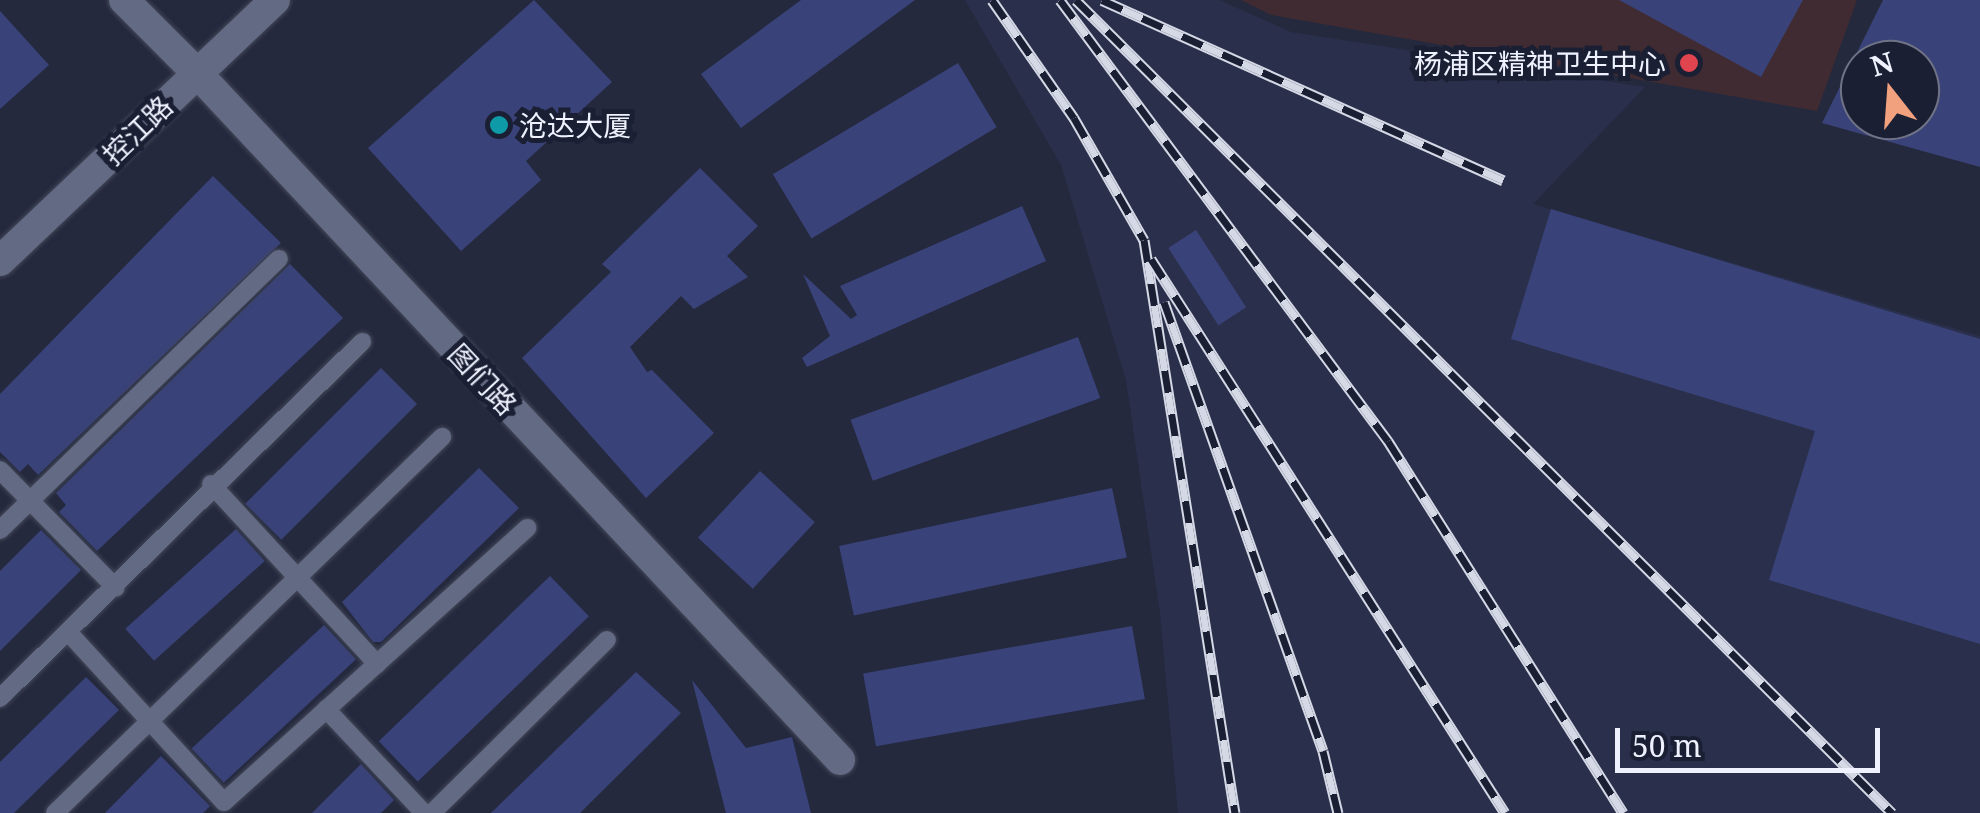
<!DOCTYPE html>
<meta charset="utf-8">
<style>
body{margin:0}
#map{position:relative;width:1980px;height:813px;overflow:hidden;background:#24293e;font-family:"Noto Serif","Noto Sans SC",serif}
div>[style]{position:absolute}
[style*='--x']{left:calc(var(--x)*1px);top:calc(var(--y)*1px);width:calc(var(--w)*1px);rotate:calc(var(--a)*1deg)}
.built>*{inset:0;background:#2a304c}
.medical>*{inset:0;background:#3f2b31}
.building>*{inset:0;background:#3a4379;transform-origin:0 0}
.roads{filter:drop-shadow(0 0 2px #434758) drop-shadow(0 0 2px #434758)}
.lane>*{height:18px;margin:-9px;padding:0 9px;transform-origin:9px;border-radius:9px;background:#636a83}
.street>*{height:30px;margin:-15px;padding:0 15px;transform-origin:15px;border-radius:15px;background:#636a83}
.secondary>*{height:30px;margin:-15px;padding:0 15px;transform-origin:15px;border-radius:15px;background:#636a83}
.rail>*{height:11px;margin-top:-5.5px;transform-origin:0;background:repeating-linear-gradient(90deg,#1b1f34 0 22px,#d5d8e5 0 44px);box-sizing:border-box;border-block:2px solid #d5d8e5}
.dots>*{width:28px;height:28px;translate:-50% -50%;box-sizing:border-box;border:5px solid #1b1f34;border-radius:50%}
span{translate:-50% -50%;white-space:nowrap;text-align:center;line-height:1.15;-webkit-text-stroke:10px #1b1f34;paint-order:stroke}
.poi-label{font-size:28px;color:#eff2fe}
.right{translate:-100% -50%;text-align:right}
.left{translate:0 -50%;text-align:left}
.street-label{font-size:28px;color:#eff2fe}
.north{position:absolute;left:1840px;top:40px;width:100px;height:100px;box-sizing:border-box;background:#1b1f34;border:2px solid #707385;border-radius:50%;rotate:343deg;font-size:28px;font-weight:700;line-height:40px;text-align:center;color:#eff2fe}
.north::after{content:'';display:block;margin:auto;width:35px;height:45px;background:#f1a17d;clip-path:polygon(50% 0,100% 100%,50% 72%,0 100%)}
.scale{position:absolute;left:1615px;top:728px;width:265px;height:45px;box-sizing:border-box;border:5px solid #eff2fe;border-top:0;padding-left:12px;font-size:30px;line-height:35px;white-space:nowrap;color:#eff2fe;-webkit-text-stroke:8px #1b1f34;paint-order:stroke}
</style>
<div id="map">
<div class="built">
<i style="clip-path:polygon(965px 0,1219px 0,1291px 32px,1645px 87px,1533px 204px,1980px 336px,1980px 813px,1178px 813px,1160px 613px,1126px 380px,1061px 165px)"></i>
</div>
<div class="medical">
<i style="clip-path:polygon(1241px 0,1857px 0,1817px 111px,1271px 15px)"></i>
</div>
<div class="building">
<i style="clip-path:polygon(534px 0,612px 82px,526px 161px,541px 180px,461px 251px,368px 148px)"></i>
<i style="clip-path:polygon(801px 0,915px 0,741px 128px,701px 74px)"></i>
<i style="clip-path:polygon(1619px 0,1803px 0,1761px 77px)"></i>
<i style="clip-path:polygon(evenodd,1883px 0,1980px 0,1980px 167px,1822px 123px,1883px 0,1860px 60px,1920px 60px,1920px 120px,1860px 120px,1860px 60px)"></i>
<i style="clip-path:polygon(0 11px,49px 65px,0 109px)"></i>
<i style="left:958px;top:63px;width:75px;height:216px;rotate:59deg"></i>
<i style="clip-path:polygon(700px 168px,758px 226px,727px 256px,748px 277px,694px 309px,681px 296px,630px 347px,647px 372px,652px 370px,714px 433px,646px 498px,522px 358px,611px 272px,602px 264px)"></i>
<i style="clip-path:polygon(213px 176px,281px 243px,38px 475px,28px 464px,20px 472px,0 452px,0 394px)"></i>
<i style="clip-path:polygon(1022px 206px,1046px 261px,807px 367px,802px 358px,830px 336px,803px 274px,851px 319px,857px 315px,840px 286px)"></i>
<i style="clip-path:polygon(1551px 209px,1980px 339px,1980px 644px,1769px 580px,1815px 431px,1511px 339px)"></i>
<i style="left:1196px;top:230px;width:92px;height:33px;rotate:57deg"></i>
<i style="clip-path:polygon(290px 264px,343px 318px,97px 551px,59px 512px,66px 505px,56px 493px)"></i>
<i style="left:1078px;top:337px;width:65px;height:242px;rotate:70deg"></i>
<i style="left:381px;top:368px;width:51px;height:192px;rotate:45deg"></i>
<i style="clip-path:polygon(479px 468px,519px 508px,381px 642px,373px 642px,342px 602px)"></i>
<i style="left:760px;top:471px;width:75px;height:91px;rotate:43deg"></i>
<i style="left:1112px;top:488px;width:71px;height:279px;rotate:78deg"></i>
<i style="left:236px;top:529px;width:43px;height:149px;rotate:48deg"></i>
<i style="clip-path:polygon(41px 530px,81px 570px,0 651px,0 571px)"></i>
<i style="left:550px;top:576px;width:56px;height:238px;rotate:46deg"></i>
<i style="left:324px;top:625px;width:47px;height:181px;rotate:47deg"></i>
<i style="left:1132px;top:626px;width:74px;height:273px;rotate:80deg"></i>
<i style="clip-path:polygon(636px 672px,681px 713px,580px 813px,491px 813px)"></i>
<i style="clip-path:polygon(86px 677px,119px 710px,14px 813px,0 813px,0 762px)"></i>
<i style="clip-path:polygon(692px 680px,746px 748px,792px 737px,811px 813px,726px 813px)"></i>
<i style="clip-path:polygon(161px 756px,210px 806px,203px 813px,105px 813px)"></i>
<i style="clip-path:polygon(361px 764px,394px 800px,381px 813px,312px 813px)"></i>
</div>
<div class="roads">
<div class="lane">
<i style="--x:0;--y:470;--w:165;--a:45.5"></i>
<i style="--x:211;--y:484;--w:245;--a:47.3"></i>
<i style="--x:0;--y:530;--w:389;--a:-44.2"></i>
<i style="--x:69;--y:633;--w:229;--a:47.5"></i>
<i style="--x:224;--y:802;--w:409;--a:-42.1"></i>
<i style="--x:0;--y:698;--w:508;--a:-44.52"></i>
<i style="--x:326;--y:709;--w:143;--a:46.7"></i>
<i style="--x:55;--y:813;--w:540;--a:-44.17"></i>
<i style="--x:432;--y:813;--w:246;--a:-44.7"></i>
</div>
<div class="street">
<i style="--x:197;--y:73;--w:941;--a:46.89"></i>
</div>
<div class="secondary">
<i style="--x:124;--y:0;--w:103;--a:45"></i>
<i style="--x:0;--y:261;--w:379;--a:-43.5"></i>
</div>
</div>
<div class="rail">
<i style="--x:992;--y:0;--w:144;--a:55.2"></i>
<i style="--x:1074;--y:118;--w:141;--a:60.2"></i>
<i style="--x:1144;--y:240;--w:580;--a:80.98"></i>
<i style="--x:1060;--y:0;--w:550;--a:53.36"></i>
<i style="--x:1388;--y:441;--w:440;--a:57.7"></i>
<i style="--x:1076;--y:0;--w:1152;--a:44.89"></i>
<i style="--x:1102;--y:0;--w:440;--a:24.2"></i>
<i style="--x:1151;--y:259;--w:657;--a:57.42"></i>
<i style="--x:1164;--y:302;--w:476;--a:70.5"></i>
<i style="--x:1323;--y:751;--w:64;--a:76.4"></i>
</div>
<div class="dots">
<i style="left:1689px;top:63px;background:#e0444e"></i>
<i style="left:499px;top:125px;background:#0f9aa8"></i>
</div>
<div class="poi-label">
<span class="right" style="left:1666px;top:63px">杨浦区精神卫生中心</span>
<span class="left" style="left:519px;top:125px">沧达大厦</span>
</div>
<div class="street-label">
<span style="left:137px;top:130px;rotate:-44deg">控江路</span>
<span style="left:483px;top:379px;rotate:47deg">图们路</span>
</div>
<div class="north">N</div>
<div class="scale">50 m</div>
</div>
